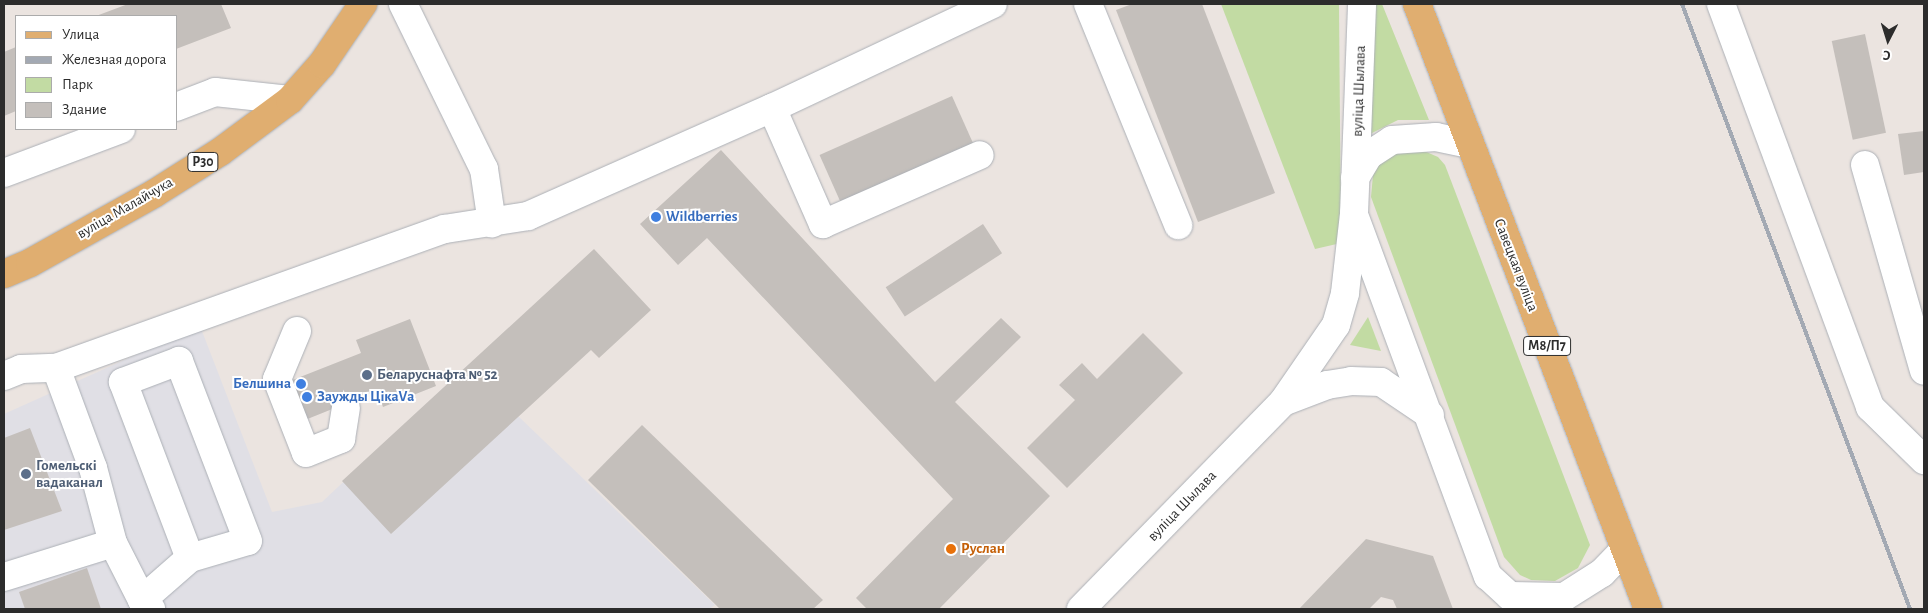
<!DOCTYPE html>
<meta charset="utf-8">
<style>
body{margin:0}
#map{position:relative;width:1928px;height:613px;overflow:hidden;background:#ebe4e0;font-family:"Alegreya Sans",sans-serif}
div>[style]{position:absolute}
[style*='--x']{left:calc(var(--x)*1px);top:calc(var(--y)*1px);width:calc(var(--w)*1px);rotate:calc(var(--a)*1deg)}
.industrial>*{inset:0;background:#e0dfe5}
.green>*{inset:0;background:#c2dba3}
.building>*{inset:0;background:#c4bfbb;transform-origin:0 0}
.roads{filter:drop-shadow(0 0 1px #acb0b6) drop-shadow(0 0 1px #acb0b6)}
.minor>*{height:28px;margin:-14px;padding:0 14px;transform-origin:14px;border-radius:14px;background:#fff}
.major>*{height:28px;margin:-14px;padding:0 14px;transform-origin:14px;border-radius:14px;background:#e0ae70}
.rail>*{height:4px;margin:-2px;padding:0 2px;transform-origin:2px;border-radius:2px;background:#a3a9b3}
.dots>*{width:14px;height:14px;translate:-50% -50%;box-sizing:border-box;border:2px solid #fff;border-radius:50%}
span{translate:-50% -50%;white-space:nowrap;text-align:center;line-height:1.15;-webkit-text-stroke:4px #fff;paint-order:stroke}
.shield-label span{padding:1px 4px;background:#fff;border:1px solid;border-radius:4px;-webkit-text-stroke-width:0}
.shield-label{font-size:14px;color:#2c2c2c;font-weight:700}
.street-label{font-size:15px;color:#2c2c2c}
.shop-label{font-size:15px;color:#366cbe;font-weight:700}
.left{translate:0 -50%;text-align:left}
.right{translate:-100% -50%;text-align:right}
.service-label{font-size:15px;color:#4e5e75;font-weight:700}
.food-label{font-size:15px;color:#c56008;font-weight:700}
.frame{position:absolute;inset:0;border:5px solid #2c2c2c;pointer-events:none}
.legend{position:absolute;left:15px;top:15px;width:162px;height:115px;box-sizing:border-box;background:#fff;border:1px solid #ababab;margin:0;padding:6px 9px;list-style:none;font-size:15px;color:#2c2c2c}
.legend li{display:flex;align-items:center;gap:10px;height:25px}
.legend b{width:25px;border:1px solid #ababab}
.north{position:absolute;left:1863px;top:15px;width:50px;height:50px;-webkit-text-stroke:4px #fff;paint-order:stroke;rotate:185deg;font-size:14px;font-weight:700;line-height:20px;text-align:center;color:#2c2c2c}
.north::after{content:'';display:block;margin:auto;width:18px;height:22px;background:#2c2c2c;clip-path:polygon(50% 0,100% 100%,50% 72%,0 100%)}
</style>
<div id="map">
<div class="industrial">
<i style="clip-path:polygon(200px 326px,272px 512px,322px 502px,469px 364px,518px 416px,715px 605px,709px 609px,4px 609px,4px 414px)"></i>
</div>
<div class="green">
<i style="clip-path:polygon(1221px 4px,1339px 4px,1341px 243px,1315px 249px)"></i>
<i style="clip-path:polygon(1374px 4px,1382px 4px,1429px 120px,1398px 120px,1370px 134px)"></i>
<i style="clip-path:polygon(1417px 148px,1438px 157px,1445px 165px,1590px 545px,1578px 568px,1555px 581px,1531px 580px,1520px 575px,1504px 557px,1371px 197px,1373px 175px,1378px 165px,1395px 152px)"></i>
<i style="clip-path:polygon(1368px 317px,1381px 351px,1350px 345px)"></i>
</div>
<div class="building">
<i style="clip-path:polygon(128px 4px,221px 4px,231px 28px,176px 49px,176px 16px,96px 16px)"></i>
<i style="clip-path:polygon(1132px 4px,1202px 4px,1275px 193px,1198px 222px,1116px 10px)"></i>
<i style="left:1865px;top:34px;width:101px;height:34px;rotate:78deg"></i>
<i style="clip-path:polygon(16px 47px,16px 111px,4px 116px,4px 52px)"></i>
<i style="left:952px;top:96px;width:54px;height:145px;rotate:66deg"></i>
<i style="clip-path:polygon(1924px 131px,1924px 172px,1904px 175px,1898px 134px)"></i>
<i style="clip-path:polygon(721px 150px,935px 382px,1001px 318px,1021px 337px,955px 402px,1050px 496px,939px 609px,867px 609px,856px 598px,953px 499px,707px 238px,678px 265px,640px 224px)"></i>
<i style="left:983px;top:224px;width:35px;height:116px;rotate:57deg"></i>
<i style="clip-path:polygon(594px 249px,651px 310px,599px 358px,591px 350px,391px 534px,342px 481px)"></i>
<i style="clip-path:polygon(410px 319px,436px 386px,383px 407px,377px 391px,305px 420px,290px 381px,361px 353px,356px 340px)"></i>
<i style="clip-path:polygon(1143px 333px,1183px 373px,1067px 488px,1027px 448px,1075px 400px,1059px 385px,1082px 363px,1097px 379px)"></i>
<i style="clip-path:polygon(642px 425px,823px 600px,813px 609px,720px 609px,588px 480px)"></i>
<i style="clip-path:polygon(30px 428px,62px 511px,4px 530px,4px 438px)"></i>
<i style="clip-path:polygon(1366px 539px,1433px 556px,1453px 609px,1397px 609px,1393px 600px,1381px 597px,1369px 609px,1299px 609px)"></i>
<i style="clip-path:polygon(87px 568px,101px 609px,25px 609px,19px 592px)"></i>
</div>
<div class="roads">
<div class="minor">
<i style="--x:403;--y:4;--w:184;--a:63.9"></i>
<i style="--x:484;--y:169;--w:55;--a:81.6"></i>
<i style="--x:1088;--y:4;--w:239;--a:67.8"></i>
<i style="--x:1721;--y:4;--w:430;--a:69.7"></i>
<i style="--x:1870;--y:407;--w:76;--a:44.5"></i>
<i style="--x:176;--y:107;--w:42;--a:-21"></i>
<i style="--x:215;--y:92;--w:75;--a:6.1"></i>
<i style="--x:772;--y:108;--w:127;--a:66.3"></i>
<i style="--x:823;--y:224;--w:171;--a:-23.7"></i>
<i style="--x:1865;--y:165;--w:214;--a:74"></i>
<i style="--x:4;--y:173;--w:125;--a:-20.6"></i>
<i style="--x:1355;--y:178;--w:27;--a:-59"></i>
<i style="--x:1369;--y:155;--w:27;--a:-33"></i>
<i style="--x:1392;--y:140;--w:44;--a:-3.9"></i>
<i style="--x:1436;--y:137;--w:34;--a:12"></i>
<i style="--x:1356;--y:220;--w:380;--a:69.7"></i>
<i style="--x:1488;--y:576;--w:49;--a:42.5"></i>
<i style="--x:297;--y:331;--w:52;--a:112.6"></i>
<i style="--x:277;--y:379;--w:79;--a:68.6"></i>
<i style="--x:306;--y:453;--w:38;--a:-22"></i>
<i style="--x:341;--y:439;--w:31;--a:-81"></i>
<i style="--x:56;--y:368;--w:107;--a:69.7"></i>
<i style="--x:93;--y:468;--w:78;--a:75.1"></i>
<i style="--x:113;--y:543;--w:64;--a:63"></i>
<i style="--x:142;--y:600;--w:13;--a:45"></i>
<i style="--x:4;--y:376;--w:18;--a:-22"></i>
<i style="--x:21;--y:369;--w:35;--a:-2"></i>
<i style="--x:56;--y:368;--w:413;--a:-19.7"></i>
<i style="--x:445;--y:229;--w:84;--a:-8.9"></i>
<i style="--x:528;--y:216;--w:267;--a:-23.9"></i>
<i style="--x:772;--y:108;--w:244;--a:-25.2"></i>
<i style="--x:1283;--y:402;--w:47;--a:-21.1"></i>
<i style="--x:1327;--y:385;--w:24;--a:-9"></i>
<i style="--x:1351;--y:381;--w:30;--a:2"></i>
<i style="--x:1381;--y:382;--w:59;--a:34"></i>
<i style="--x:4;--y:577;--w:114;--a:-17.3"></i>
<i style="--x:1510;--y:596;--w:54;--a:1.1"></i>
<i style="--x:1564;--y:597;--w:45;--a:-32.3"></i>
<i style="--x:1602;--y:573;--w:33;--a:-46"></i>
<i style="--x:142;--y:600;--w:64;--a:-41.2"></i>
<i style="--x:190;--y:558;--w:60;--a:-16.3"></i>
<i style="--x:248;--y:541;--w:193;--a:-111"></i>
<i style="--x:179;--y:361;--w:60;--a:159.4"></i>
<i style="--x:123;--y:382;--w:188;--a:69.2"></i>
<i style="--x:1081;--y:609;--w:289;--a:-45.7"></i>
<i style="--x:1283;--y:402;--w:93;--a:-55.5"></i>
<i style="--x:1336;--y:325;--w:33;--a:-74"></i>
<i style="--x:1345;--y:293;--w:80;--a:-83.5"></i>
<i style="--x:1354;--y:214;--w:210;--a:-87.8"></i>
</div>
<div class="major">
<i style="--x:1417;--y:4;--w:648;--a:69.1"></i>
<i style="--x:4;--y:274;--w:28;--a:-23"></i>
<i style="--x:30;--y:263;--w:143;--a:-29.2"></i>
<i style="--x:155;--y:193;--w:77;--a:-32.2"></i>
<i style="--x:220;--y:152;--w:87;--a:-36.6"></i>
<i style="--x:290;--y:100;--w:48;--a:-48.4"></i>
<i style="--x:322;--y:64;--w:73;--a:-55.7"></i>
</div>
</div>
<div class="rail">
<i style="--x:1682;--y:4;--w:647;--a:69.35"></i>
</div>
<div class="dots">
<i style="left:656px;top:217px;background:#3f7fe0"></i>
<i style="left:367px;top:375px;background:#5c6f8a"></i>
<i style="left:301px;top:384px;background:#3f7fe0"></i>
<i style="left:307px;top:397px;background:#3f7fe0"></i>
<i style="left:26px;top:474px;background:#5c6f8a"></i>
<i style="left:951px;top:549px;background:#e8710a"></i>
</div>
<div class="shield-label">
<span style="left:203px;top:162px">Р30</span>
<span style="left:1547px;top:346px">М8/П7</span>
</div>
<div class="street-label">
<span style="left:1359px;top:91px;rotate:-88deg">вуліца Шылава</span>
<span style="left:125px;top:208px;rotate:-30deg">вуліца Малайчука</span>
<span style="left:1516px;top:265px;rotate:69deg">Савецкая вуліца</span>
<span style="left:1182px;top:506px;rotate:-46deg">вуліца Шылава</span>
</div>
<div class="shop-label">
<span class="left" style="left:666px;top:217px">Wildberries</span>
<span class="right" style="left:291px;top:384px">Белшина</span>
<span class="left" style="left:317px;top:397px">Заужды ЦікаVа</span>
</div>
<div class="service-label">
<span class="left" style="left:377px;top:375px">Беларуснафта № 52</span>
<span class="left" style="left:36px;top:474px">Гомельскі<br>вадаканал</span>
</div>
<div class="food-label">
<span class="left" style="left:961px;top:549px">Руслан</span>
</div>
<div class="frame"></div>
<ul class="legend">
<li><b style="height:6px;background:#e0ae70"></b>Улица</li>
<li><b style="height:6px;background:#a3a9b3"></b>Железная дорога</li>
<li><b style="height:14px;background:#c2dba3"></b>Парк</li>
<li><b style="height:14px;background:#c4bfbb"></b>Здание</li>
</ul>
<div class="north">С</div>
</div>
